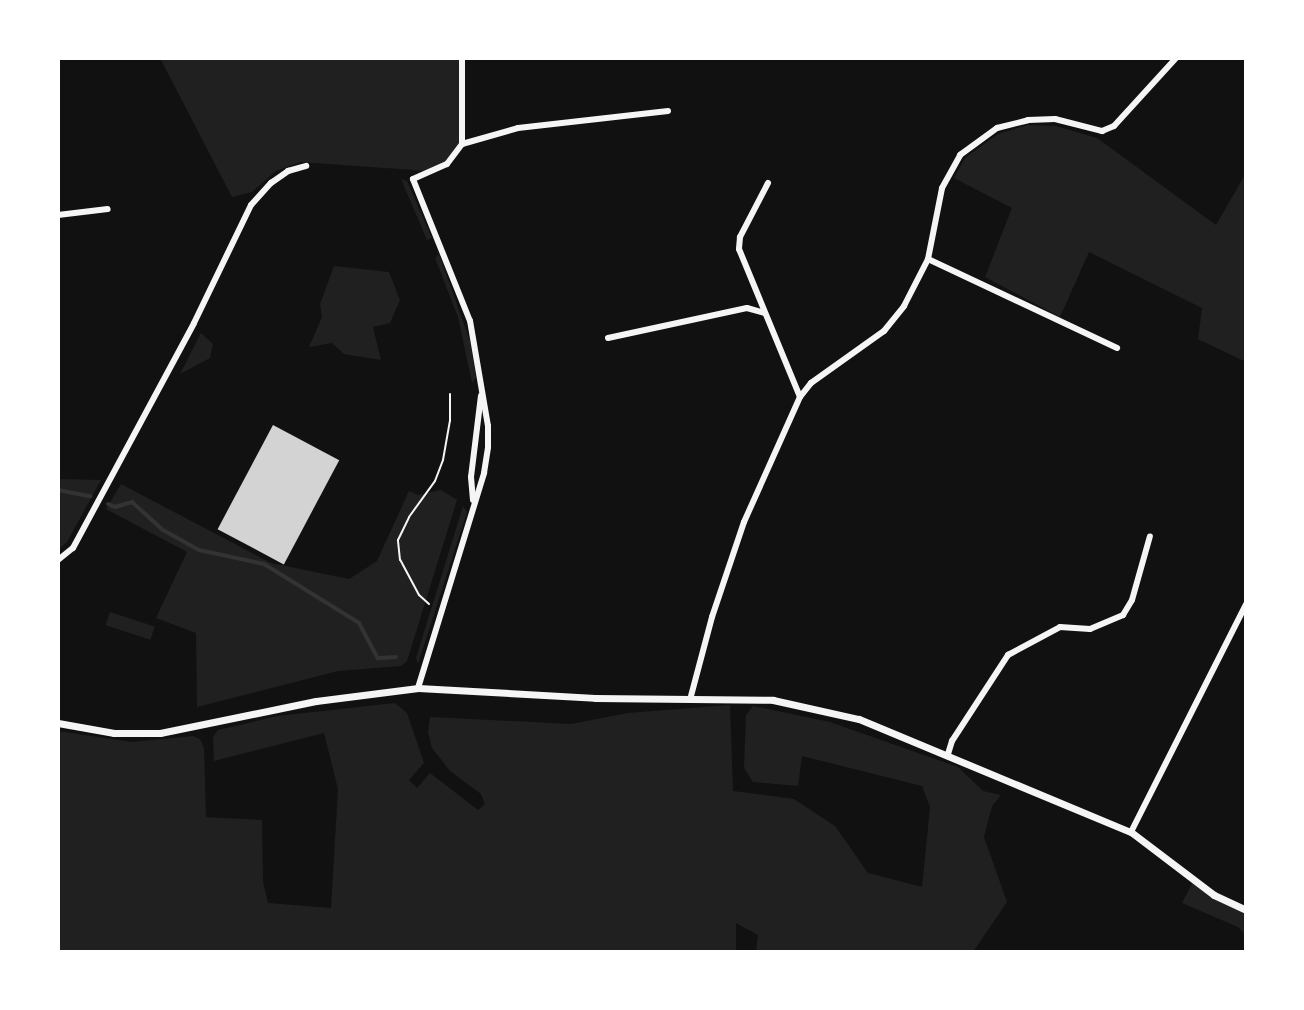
<!DOCTYPE html>
<style>
body{margin:0}
#map{position:relative;width:1304px;height:1010px;overflow:hidden;background:#111;font-family:Merriweather,serif}
div>[style]{position:absolute}
[style*='--x']{left:calc(var(--x)*1px);top:calc(var(--y)*1px);width:calc(var(--w)*1px);rotate:calc(var(--a)*1deg)}
.green>*{inset:0;background:#202020;transform-origin:0 0}
.stream>*{height:4px;margin:-2px;padding:0 2px;transform-origin:2px;border-radius:2px;background:#333}
.building>*{inset:0;background:#d3d3d3;transform-origin:0 0}
.path>*{height:2px;margin:-1px;padding:0 1px;transform-origin:1px;border-radius:1px;background:#f5f5f5}
.minor>*{height:6px;margin:-3px;padding:0 3px;transform-origin:3px;border-radius:3px;background:#f5f5f5}
.tertiary>*{height:7px;margin:-3.5px;padding:0 3.5px;transform-origin:3.5px;border-radius:3.5px;background:#f5f5f5}
span{translate:-50% -50%;white-space:nowrap;text-align:center;line-height:1.15;-webkit-text-stroke:6px #fff;paint-order:stroke}
.frame{position:absolute;inset:0;border:60px solid #fff;pointer-events:none}
</style>
<div id="map">
<div class="green">
<i style="clip-path:polygon(160px 58px,462px 58px,462px 144px,447px 164px,428px 171px,300px 162px,276px 171px,252px 192px,232px 197px)"></i>
<i style="clip-path:polygon(1028px 125px,1056px 126px,1097px 138px,1216px 225px,1246px 173px,1246px 362px,1198px 339px,1202px 308px,1089px 252px,1060px 317px,985px 277px,1012px 208px,954px 178px,965px 158px,998px 134px)"></i>
<i style="clip-path:polygon(401px 179px,407px 181px,432px 238px,427px 240px)"></i>
<i style="clip-path:polygon(439px 254px,470px 341px,476px 378px,472px 383px,458px 317px,435px 258px)"></i>
<i style="clip-path:polygon(334px 266px,389px 272px,400px 300px,390px 323px,373px 327px,381px 360px,344px 354px,332px 343px,309px 347px,322px 317px,320px 304px)"></i>
<i style="clip-path:polygon(201px 333px,213px 344px,210px 358px,180px 374px)"></i>
<i style="clip-path:polygon(58px 479px,101px 480px,67px 542px,58px 550px)"></i>
<i style="clip-path:polygon(121px 484px,271px 563px,349px 579px,377px 561px,409px 491px,418px 495px,441px 490px,457px 500px,407px 661px,401px 666px,338px 671px,197px 707px,196px 633px,156px 618px,187px 552px,106px 509px)"></i>
<i style="clip-path:polygon(463px 506px,467px 512px,418px 664px,416px 658px)"></i>
<i style="left:110px;top:612px;width:47px;height:14px;rotate:18deg"></i>
<i style="clip-path:polygon(395px 703px,407px 713px,424px 763px,409px 780px,417px 788px,430px 773px,478px 810px,485px 804px,481px 794px,450px 771px,432px 748px,428px 732px,430px 717px,571px 724px,628px 713px,730px 705px,733px 791px,794px 799px,835px 826px,868px 873px,922px 887px,930px 807px,922px 786px,802px 756px,798px 786px,753px 782px,744px 768px,746px 715px,753px 706px,830px 722px,958px 767px,983px 791px,1001px 795px,992px 806px,984px 837px,1007px 902px,973px 952px,756px 952px,758px 935px,736px 923px,736px 952px,58px 952px,58px 731px,132px 742px,193px 736px,200px 739px,204px 748px,206px 817px,262px 820px,263px 881px,268px 903px,331px 908px,338px 789px,324px 733px,214px 761px,213px 737px,218px 730px,278px 716px)"></i>
<i style="clip-path:polygon(1194px 880px,1246px 910px,1246px 936px,1238px 927px,1182px 903px)"></i>
</div>
<div class="stream">
<i style="--x:58;--y:490;--w:33;--a:11"></i>
<i style="--x:108;--y:504;--w:8;--a:23"></i>
<i style="--x:115;--y:507;--w:18;--a:-16"></i>
<i style="--x:132;--y:502;--w:42;--a:42.1"></i>
<i style="--x:163;--y:530;--w:41;--a:29.1"></i>
<i style="--x:199;--y:550;--w:66;--a:12.2"></i>
<i style="--x:264;--y:564;--w:112;--a:31.8"></i>
<i style="--x:359;--y:623;--w:40;--a:62"></i>
<i style="--x:378;--y:658;--w:18;--a:-3"></i>
</div>
<div class="building">
<i style="left:273px;top:425px;width:75px;height:118px;rotate:28deg"></i>
</div>
<div class="path">
<i style="--x:429;--y:604;--w:13;--a:-138"></i>
<i style="--x:419;--y:595;--w:40;--a:-118"></i>
<i style="--x:400;--y:560;--w:20;--a:-96"></i>
<i style="--x:398;--y:540;--w:25;--a:-64"></i>
<i style="--x:409;--y:517;--w:44;--a:-54.2"></i>
<i style="--x:435;--y:481;--w:22;--a:-69"></i>
<i style="--x:443;--y:460;--w:40;--a:-80"></i>
<i style="--x:450;--y:421;--w:27;--a:-90"></i>
</div>
<div class="minor">
<i style="--x:462;--y:144;--w:58;--a:-15.9"></i>
<i style="--x:518;--y:128;--w:151;--a:-6.5"></i>
<i style="--x:768;--y:183;--w:61;--a:117.4"></i>
<i style="--x:740;--y:237;--w:12;--a:95"></i>
<i style="--x:739;--y:249;--w:160;--a:67.6"></i>
<i style="--x:58;--y:215;--w:50;--a:-6.8"></i>
<i style="--x:928;--y:259;--w:209;--a:25.2"></i>
<i style="--x:608;--y:338;--w:142;--a:-12.2"></i>
<i style="--x:747;--y:308;--w:18;--a:16"></i>
<i style="--x:473;--y:500;--w:23;--a:-95"></i>
<i style="--x:471;--y:477;--w:82;--a:-83"></i>
<i style="--x:58;--y:560;--w:19;--a:-39"></i>
<i style="--x:73;--y:548;--w:255;--a:-61.7"></i>
<i style="--x:194;--y:323;--w:131;--a:-64.2"></i>
<i style="--x:251;--y:205;--w:30;--a:-48"></i>
<i style="--x:271;--y:183;--w:21;--a:-35"></i>
<i style="--x:288;--y:171;--w:19;--a:-16"></i>
<i style="--x:418;--y:688;--w:225;--a:-72.9"></i>
<i style="--x:484;--y:473;--w:26;--a:-81"></i>
<i style="--x:488;--y:447;--w:21;--a:-90"></i>
<i style="--x:488;--y:426;--w:107;--a:-99.7"></i>
<i style="--x:470;--y:321;--w:153;--a:-111.9"></i>
<i style="--x:413;--y:179;--w:37;--a:-24"></i>
<i style="--x:447;--y:164;--w:25;--a:-53"></i>
<i style="--x:462;--y:144;--w:86;--a:-90"></i>
<i style="--x:691;--y:696;--w:82;--a:-75.1"></i>
<i style="--x:712;--y:617;--w:100;--a:-71.4"></i>
<i style="--x:744;--y:522;--w:137;--a:-65.9"></i>
<i style="--x:800;--y:397;--w:18;--a:-52"></i>
<i style="--x:811;--y:383;--w:90;--a:-35.5"></i>
<i style="--x:884;--y:331;--w:32;--a:-51"></i>
<i style="--x:904;--y:306;--w:53;--a:-62.9"></i>
<i style="--x:928;--y:259;--w:72;--a:-78.8"></i>
<i style="--x:942;--y:188;--w:38;--a:-61"></i>
<i style="--x:960;--y:155;--w:46;--a:-36.1"></i>
<i style="--x:997;--y:128;--w:32;--a:-14"></i>
<i style="--x:1028;--y:120;--w:27;--a:-2"></i>
<i style="--x:1055;--y:119;--w:49;--a:14.3"></i>
<i style="--x:1102;--y:131;--w:13;--a:-23"></i>
<i style="--x:1114;--y:126;--w:92;--a:-47.6"></i>
<i style="--x:948;--y:754;--w:14;--a:-73"></i>
<i style="--x:952;--y:741;--w:103;--a:-56.9"></i>
<i style="--x:1008;--y:655;--w:59;--a:-28.3"></i>
<i style="--x:1060;--y:627;--w:30;--a:4"></i>
<i style="--x:1090;--y:629;--w:36;--a:-23"></i>
<i style="--x:1123;--y:615;--w:17;--a:-59"></i>
<i style="--x:1132;--y:600;--w:66;--a:-74.3"></i>
<i style="--x:1131;--y:832;--w:255;--a:-63.2"></i>
</div>
<div class="tertiary">
<i style="--x:58;--y:723;--w:57;--a:10.1"></i>
<i style="--x:114;--y:733;--w:46;--a:0"></i>
<i style="--x:160;--y:733;--w:159;--a:-11.6"></i>
<i style="--x:316;--y:701;--w:103;--a:-7.3"></i>
<i style="--x:418;--y:688;--w:177;--a:3.2"></i>
<i style="--x:595;--y:698;--w:178;--a:0.6"></i>
<i style="--x:773;--y:700;--w:88;--a:12.5"></i>
<i style="--x:859;--y:719;--w:295;--a:22.6"></i>
<i style="--x:1131;--y:832;--w:104;--a:37.2"></i>
<i style="--x:1214;--y:895;--w:35;--a:25"></i>
</div>
<div class="frame"></div>
</div>
